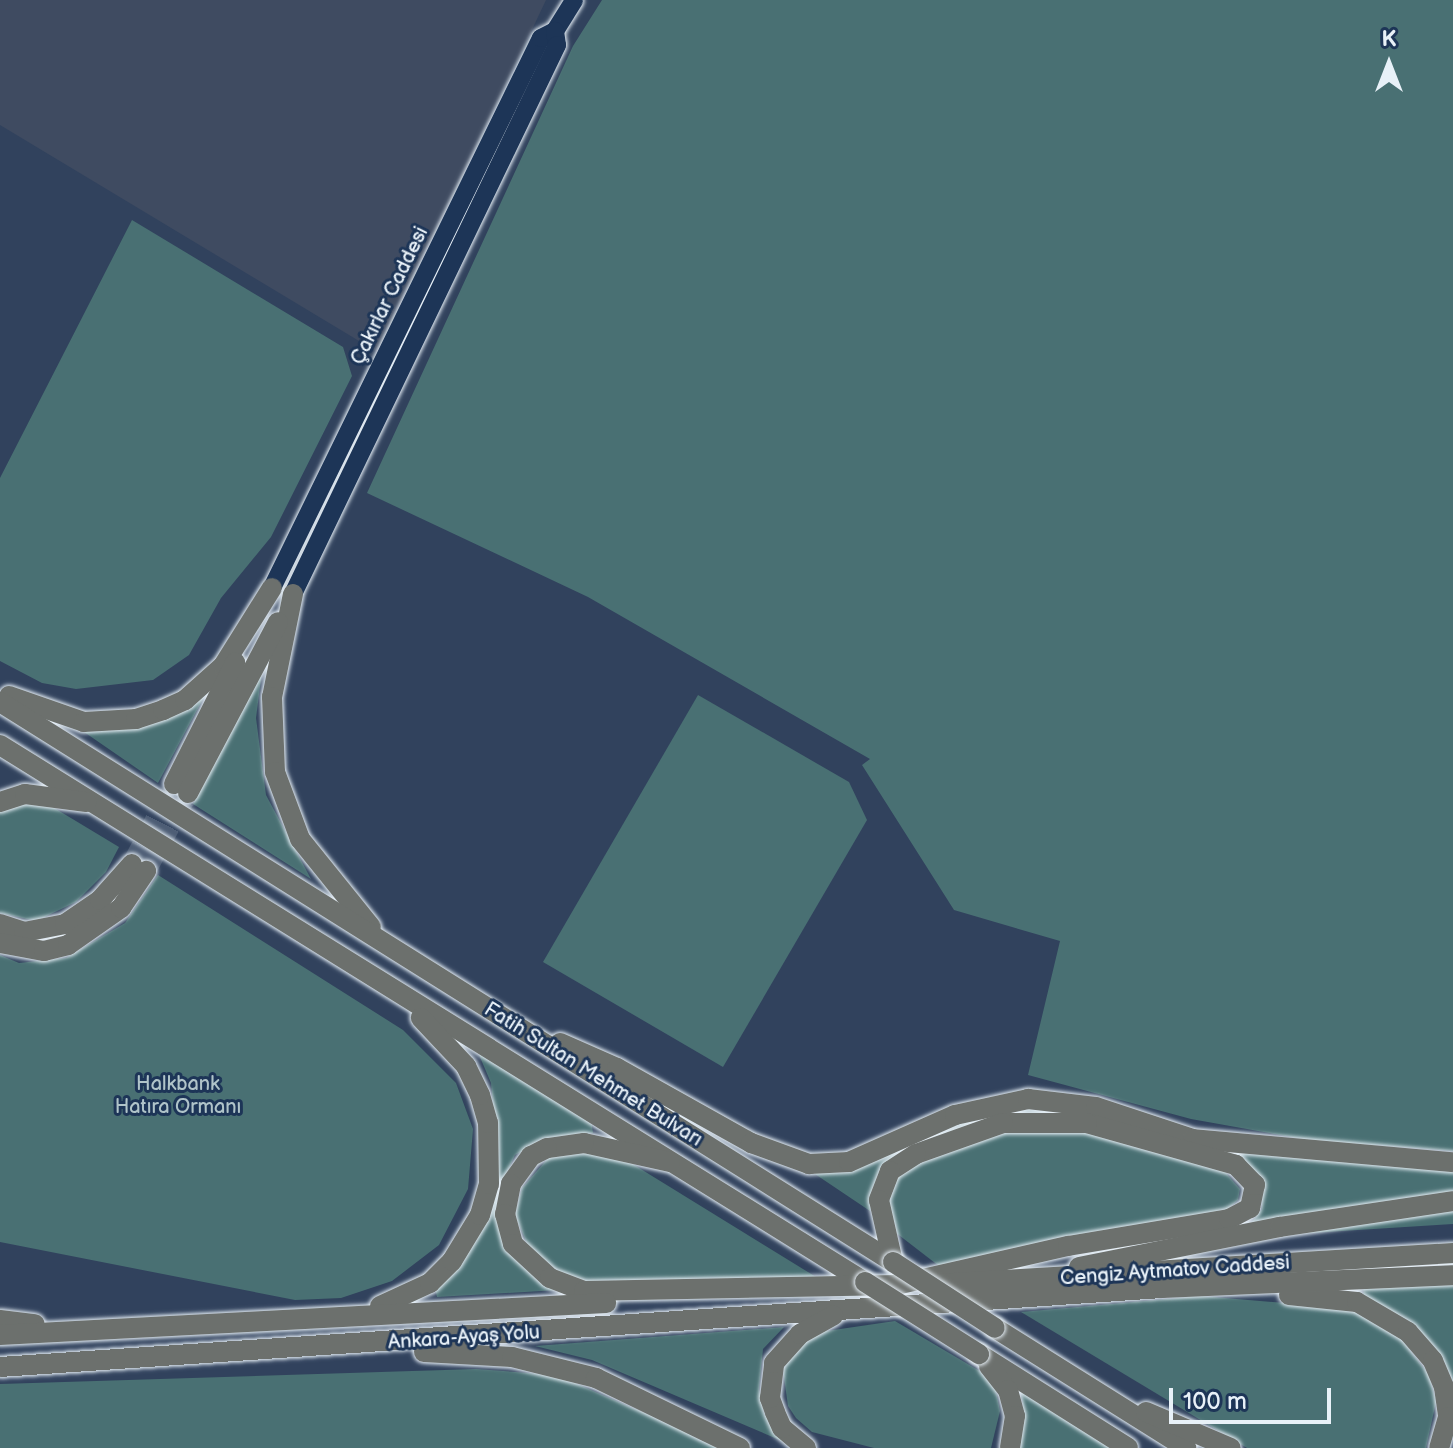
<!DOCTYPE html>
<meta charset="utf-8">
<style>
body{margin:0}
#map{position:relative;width:1453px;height:1448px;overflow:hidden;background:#31425d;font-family:"Balsamiq Sans",sans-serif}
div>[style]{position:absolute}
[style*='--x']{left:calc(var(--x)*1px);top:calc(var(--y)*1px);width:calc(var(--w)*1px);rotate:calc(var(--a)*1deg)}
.built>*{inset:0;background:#3f4b61}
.green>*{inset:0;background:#497073}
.trunk-tunnel>*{height:20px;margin-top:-10px;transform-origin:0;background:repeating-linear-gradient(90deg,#4c5c74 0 20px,transparent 0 30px)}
.roads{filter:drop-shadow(0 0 2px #e8f1f8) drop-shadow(0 0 2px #e8f1f8)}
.secondary>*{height:18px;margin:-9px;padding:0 9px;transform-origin:9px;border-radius:9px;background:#1d3557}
.trunk>*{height:20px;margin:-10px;padding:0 10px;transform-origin:10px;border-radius:10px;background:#6c706d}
.bridges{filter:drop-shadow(0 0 2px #e8f1f8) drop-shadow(0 0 2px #e8f1f8)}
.trunk-bridge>*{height:20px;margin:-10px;padding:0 10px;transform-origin:10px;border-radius:10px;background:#6c706d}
span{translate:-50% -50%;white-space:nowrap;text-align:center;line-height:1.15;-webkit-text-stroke:6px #1d3557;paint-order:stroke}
.street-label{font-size:20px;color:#e8f1f8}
.park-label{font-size:20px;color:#b0c4c9}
.north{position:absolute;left:1349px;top:24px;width:80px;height:80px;-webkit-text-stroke:6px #1d3557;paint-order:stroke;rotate:0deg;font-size:22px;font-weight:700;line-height:32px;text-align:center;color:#e8f1f8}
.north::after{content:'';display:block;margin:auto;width:28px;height:36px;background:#e8f1f8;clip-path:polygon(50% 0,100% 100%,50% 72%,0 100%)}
.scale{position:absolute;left:1169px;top:1388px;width:162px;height:36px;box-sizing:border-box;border:4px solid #e8f1f8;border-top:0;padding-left:10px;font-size:24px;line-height:28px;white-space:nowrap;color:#e8f1f8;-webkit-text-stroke:6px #1d3557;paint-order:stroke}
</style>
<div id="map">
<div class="built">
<i style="clip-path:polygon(0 0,546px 0,379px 353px,0 125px)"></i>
</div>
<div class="green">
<i style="clip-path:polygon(602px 0,1453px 0,1453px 1151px,1308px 1140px,1191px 1119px,1028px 1075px,1060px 941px,954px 910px,862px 765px,870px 759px,588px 597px,367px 493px,573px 46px)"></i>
<i style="clip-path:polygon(132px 220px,343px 347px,352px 376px,271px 537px,221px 598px,189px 655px,153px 680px,76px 689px,42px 683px,0 661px,0 478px)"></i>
<i style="clip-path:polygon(262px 671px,256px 718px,266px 795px,311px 879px,193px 804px)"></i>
<i style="clip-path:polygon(212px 682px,158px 783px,74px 725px,111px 727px)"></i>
<i style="clip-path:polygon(698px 695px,849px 782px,867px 820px,723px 1067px,543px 962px)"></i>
<i style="clip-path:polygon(18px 804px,51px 806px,119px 847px,106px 872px,76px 902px,36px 921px,0 913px,0 812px)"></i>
<i style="clip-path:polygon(158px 875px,403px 1030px,456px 1083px,473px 1129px,468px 1189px,439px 1245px,392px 1281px,341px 1298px,295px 1300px,0 1242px,0 955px,19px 963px,66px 958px,125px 923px)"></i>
<i style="clip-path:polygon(477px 1050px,591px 1120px,593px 1133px,545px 1139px,515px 1155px,501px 1186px,500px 1220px,558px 1290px,437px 1297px,435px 1288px,462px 1262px,496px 1139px,491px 1083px)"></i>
<i style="clip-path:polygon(1022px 1108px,1453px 1168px,1453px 1194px,1250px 1225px,1262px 1209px,1261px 1177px,1033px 1114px,880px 1172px,870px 1211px,812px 1172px,956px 1122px)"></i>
<i style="clip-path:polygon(1079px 1128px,1225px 1172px,1240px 1189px,1238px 1200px,1222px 1214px,939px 1266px,891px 1229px,886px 1210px,891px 1181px,912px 1163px,1003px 1130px)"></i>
<i style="clip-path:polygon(592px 1152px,631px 1163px,816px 1277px,591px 1285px,569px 1280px,531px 1253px,515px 1215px,522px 1188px,550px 1156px)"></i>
<i style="clip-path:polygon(1436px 1211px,1453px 1211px,1453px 1224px,1278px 1235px)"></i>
<i style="clip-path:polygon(1453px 1283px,1453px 1382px,1444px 1361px,1409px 1321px,1364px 1296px,1363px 1286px)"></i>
<i style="clip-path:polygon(1201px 1296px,1355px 1309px,1396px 1332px,1429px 1375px,1436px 1402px,1426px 1448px,1247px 1448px,1021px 1312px)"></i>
<i style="clip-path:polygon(895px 1321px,983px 1373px,996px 1391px,1000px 1411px,991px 1448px,874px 1448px,812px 1432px,796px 1418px,788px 1406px,783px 1370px,793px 1353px,813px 1333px)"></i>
<i style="clip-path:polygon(784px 1327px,763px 1349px,759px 1389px,764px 1414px,796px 1447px,592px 1360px,535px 1346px)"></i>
<i style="clip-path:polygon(476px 1369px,556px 1375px,726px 1448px,0 1448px,0 1384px)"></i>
<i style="clip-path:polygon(1021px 1392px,1110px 1448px,1018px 1448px,1024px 1413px)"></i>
</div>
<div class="trunk-tunnel">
<i style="--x:132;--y:864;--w:90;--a:-62.3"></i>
<i style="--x:146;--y:871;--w:89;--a:-61.7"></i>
</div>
<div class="roads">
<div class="secondary">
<i style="--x:555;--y:31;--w:36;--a:-58"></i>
<i style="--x:272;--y:588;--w:612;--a:-63.94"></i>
<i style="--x:541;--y:38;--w:16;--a:-27"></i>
<i style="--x:555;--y:31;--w:14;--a:82"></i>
<i style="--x:557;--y:45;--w:609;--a:115.68"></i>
</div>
<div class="trunk">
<i style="--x:293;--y:594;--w:105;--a:101.5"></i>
<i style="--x:272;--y:697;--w:75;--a:87.7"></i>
<i style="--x:275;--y:772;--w:72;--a:69.5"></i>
<i style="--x:300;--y:839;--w:113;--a:51.1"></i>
<i style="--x:9;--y:696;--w:79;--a:19.1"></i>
<i style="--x:84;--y:722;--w:52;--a:-3.3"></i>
<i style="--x:136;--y:719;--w:28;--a:-18"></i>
<i style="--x:163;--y:710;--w:24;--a:-24"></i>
<i style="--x:185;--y:700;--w:51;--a:-41.8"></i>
<i style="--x:223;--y:666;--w:92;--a:-57.9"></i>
<i style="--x:0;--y:702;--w:1054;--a:32.09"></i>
<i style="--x:0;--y:745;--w:1018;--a:31.83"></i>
<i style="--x:174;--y:784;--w:136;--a:-63.2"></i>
<i style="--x:188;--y:793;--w:193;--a:-62.2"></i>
<i style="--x:0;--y:802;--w:26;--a:-18"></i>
<i style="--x:25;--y:794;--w:62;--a:7.5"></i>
<i style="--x:0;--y:924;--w:25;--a:18"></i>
<i style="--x:24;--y:932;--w:42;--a:-11"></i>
<i style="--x:65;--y:924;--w:42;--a:-34.4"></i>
<i style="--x:100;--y:900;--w:48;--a:-48.4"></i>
<i style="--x:0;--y:943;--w:45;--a:10.3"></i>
<i style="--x:44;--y:951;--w:25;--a:-14"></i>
<i style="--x:68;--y:945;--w:65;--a:-34.9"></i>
<i style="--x:121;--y:908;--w:45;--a:-56"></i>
<i style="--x:560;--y:1043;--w:62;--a:23.7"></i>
<i style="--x:617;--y:1068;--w:154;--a:29.2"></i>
<i style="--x:751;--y:1143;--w:62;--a:19.9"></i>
<i style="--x:809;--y:1164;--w:40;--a:-2.9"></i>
<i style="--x:849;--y:1162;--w:116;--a:-23.9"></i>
<i style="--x:955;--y:1115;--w:75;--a:-12.4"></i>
<i style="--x:1028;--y:1099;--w:68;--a:6.7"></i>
<i style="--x:1096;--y:1107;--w:102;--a:18.3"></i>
<i style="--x:1193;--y:1139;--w:261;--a:5.1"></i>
<i style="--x:670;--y:1162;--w:88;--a:-167.5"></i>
<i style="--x:584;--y:1143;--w:37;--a:172"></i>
<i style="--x:547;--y:1148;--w:18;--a:153"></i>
<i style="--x:531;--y:1156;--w:34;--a:126"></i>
<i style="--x:511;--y:1184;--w:31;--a:101"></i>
<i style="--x:505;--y:1214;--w:31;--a:75"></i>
<i style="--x:513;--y:1244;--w:50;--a:42.6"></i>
<i style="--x:550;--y:1278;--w:36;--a:21"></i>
<i style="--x:584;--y:1291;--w:312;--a:-1.1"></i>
<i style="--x:896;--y:1285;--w:176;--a:-12.8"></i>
<i style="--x:1068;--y:1246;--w:163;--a:-9.5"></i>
<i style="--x:1229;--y:1219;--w:24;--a:-28"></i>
<i style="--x:1250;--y:1208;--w:24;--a:-78"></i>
<i style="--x:1255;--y:1185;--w:28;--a:-134"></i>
<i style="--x:1236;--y:1165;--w:155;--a:-164.3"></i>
<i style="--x:1087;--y:1123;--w:84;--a:180"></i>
<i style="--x:1003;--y:1123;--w:92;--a:160.4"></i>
<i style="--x:916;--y:1154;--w:31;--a:147"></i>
<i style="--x:890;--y:1171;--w:31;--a:111"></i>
<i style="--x:879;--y:1200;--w:64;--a:77.3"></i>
<i style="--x:1079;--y:1267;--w:205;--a:-11.3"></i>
<i style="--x:1280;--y:1227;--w:175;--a:-8.5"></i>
<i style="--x:938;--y:1284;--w:516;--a:-3.44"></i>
<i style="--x:1289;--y:1295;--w:68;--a:5.9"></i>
<i style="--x:1357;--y:1302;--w:59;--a:30.5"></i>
<i style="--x:1408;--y:1332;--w:38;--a:49"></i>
<i style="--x:1433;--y:1361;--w:28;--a:67"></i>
<i style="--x:1444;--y:1387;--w:30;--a:82"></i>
<i style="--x:1448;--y:1417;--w:32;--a:106"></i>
<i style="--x:380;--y:1306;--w:55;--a:-24.7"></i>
<i style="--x:430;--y:1283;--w:31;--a:-45"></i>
<i style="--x:452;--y:1261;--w:54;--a:-58.7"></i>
<i style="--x:480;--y:1215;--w:32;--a:-74"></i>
<i style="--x:489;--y:1184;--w:61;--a:-90.9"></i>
<i style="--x:488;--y:1123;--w:29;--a:-106"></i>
<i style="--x:480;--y:1095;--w:32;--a:-116"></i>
<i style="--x:466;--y:1066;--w:66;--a:-133.2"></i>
<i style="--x:0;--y:1320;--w:35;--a:7"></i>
<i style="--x:995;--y:1328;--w:226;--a:32.1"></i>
<i style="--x:0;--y:1335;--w:607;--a:-3.02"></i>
<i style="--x:424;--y:1352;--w:88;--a:3.3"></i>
<i style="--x:512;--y:1357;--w:87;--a:14"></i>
<i style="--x:596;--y:1378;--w:160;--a:25.9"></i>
<i style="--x:979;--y:1354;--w:176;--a:32.2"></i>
<i style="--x:989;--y:1366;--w:31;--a:52"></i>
<i style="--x:1008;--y:1390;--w:27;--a:75"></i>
<i style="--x:1015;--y:1416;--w:32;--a:99"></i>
<i style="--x:0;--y:1367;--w:1164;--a:-3.89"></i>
<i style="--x:1161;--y:1288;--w:292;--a:-2.5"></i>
<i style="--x:1146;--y:1412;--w:92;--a:23"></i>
<i style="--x:806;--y:1448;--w:31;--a:-140"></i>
<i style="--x:782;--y:1428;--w:17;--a:-114"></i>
<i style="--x:775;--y:1412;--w:15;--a:-110"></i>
<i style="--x:770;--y:1398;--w:35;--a:-83"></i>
<i style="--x:774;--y:1363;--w:39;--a:-48"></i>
<i style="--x:800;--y:1334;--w:38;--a:-29"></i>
</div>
</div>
<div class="bridges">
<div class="trunk-bridge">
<i style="--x:893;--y:1262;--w:121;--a:32.9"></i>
<i style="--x:865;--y:1282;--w:135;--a:32.3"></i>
</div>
</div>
<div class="street-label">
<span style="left:390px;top:296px;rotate:-64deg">Çakırlar Caddesi</span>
<span style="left:593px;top:1075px;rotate:32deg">Fatih Sultan Mehmet Bulvarı</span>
<span style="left:1175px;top:1271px;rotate:-4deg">Cengiz Aytmatov Caddesi</span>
<span style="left:464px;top:1338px;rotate:-4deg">Ankara-Ayaş Yolu</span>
</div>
<div class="park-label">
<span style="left:178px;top:1096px">Halkbank<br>Hatıra Ormanı</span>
</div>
<div class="north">K</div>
<div class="scale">100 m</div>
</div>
